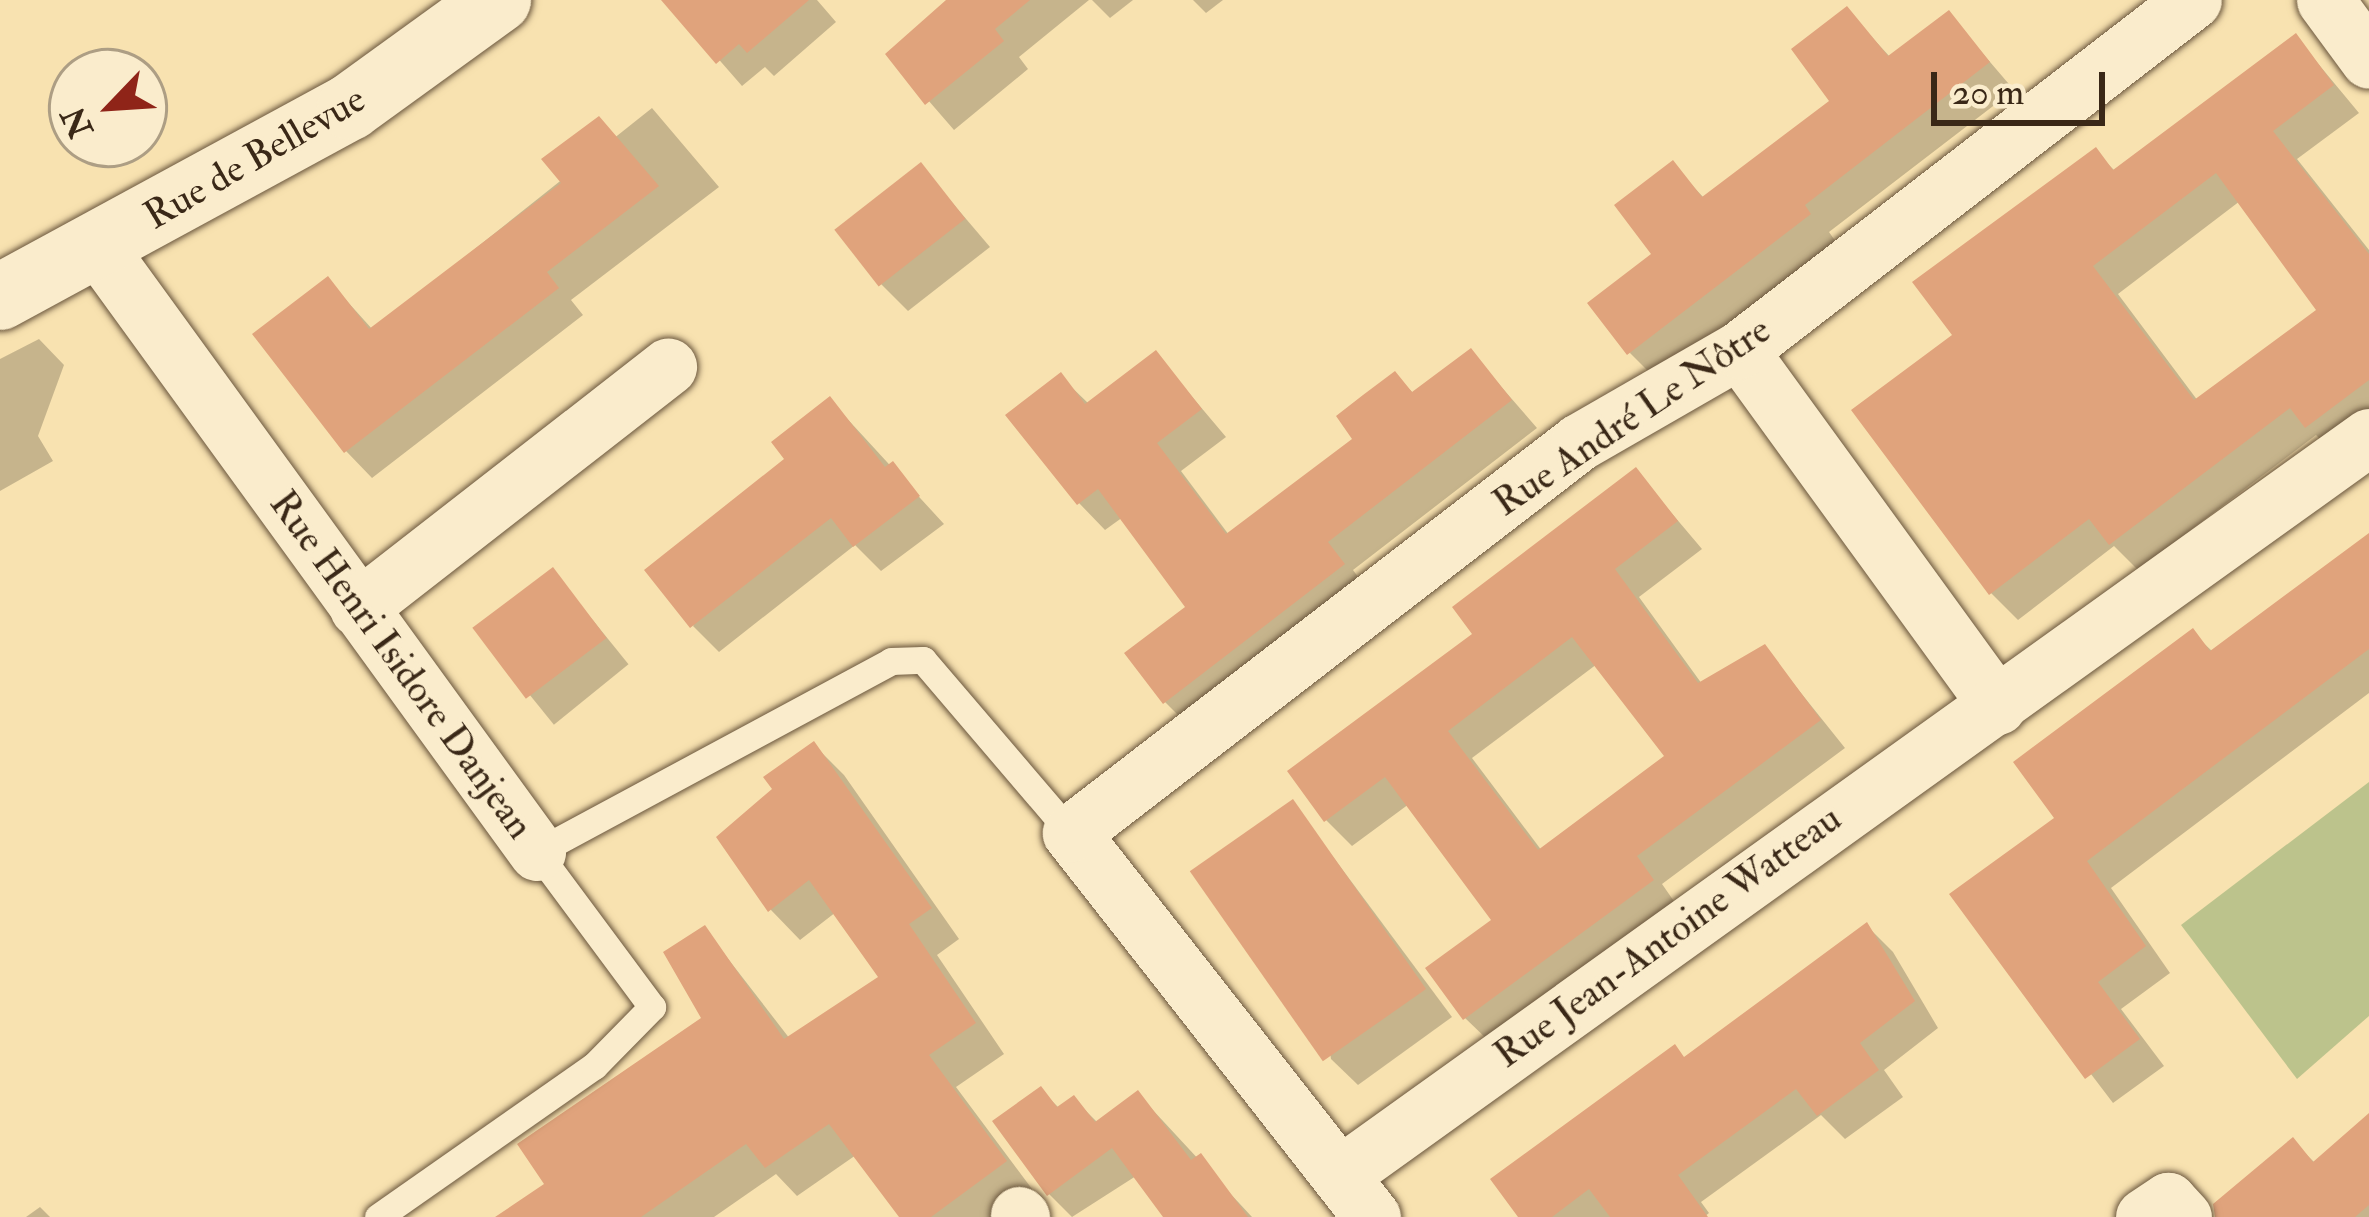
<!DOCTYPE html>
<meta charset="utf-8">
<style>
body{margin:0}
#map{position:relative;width:2369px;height:1217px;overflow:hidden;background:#f8e2b0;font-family:"IM FELL Double Pica",serif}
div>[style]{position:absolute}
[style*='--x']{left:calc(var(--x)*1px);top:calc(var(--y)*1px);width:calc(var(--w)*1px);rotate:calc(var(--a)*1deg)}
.green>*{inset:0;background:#bcc38c}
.shadow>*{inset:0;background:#0003;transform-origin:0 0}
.building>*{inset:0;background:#e0a37c;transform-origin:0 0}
.roads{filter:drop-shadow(0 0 3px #6a563d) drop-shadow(0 0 3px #6a563d)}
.service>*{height:27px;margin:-13.5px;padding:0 13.5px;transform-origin:13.5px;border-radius:13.5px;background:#faeccc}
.minor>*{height:57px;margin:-28.5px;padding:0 28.5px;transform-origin:28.5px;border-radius:28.5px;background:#faeccc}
.tertiary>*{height:66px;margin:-33px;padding:0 33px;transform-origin:33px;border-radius:33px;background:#faeccc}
span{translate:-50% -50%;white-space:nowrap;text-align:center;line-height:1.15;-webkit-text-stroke:9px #faeccc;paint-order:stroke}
.street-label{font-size:39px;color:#3a2817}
.north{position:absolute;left:48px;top:48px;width:120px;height:120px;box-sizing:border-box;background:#faeccc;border:3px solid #ad9e84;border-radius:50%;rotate:245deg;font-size:33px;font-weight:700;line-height:48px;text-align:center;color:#3a2817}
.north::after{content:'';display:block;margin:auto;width:42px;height:54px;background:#8f2418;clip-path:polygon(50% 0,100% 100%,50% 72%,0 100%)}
.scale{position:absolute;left:1931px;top:72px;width:174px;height:54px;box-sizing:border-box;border:6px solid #3a2817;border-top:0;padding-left:15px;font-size:36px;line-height:42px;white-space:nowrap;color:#3a2817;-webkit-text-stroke:9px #faeccc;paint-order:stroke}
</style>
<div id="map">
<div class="green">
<i style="clip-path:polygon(2369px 782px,2369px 1016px,2297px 1079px,2181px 925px)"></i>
</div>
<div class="shadow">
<i style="clip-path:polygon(667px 0,817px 0,836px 22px,774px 76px,765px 67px,742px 86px)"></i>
<i style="clip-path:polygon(960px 0,1089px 0,1019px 57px,1028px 69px,954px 130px,889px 55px)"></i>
<i style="clip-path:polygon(1092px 0,1133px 0,1110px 18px)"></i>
<i style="clip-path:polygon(1193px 0,1223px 0,1206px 13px)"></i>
<i style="clip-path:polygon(1847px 10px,1891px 58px,1949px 14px,2014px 90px,1829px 232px,1836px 242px,1656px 379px,1630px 353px,1672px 164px,1705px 199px,1833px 101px)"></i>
<i style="clip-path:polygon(evenodd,2296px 37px,2359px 113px,2297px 159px,2369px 250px,2369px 426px,2334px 453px,2316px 435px,2138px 570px,2114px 546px,2018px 620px,1991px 593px,1957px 336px,2095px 151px,2116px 172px,2296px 37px,2240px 201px,2320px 311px,2198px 401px,2118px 294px,2240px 201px)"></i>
<i style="clip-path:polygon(652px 108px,719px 187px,571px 300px,583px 315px,372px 478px,346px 451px,328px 280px,373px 330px)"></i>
<i style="clip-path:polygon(921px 166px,990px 247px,908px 311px,881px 284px)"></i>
<i style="clip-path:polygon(39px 339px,64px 365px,38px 436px,53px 461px,0 491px,0 359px)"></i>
<i style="clip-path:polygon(1471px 352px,1537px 428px,1353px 570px,1369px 592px,1191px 728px,1165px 702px,1189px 607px,1123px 517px,1105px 530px,1079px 503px,1060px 376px,1089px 404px,1156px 354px,1226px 437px,1181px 471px,1229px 535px,1356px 440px,1395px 374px,1414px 394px)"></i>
<i style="clip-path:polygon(830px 400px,944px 524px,881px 571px,855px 545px,719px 652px,693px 626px)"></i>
<i style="clip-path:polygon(evenodd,1636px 471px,1702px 549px,1639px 597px,1702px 684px,1765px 648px,1845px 748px,1662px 884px,1678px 907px,1492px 1044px,1465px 1018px,1495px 921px,1409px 804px,1352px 846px,1326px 820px,1476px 634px,1636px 471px,1597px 664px,1668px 757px,1542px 851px,1472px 758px,1597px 664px)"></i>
<i style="clip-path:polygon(2369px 537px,2369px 693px,2111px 888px,2170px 973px,2121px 1009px,2164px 1066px,2113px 1103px,1954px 894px,2059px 819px,2192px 632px,2213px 652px)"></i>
<i style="left:553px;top:571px;width:120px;height:96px;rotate:51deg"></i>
<i style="clip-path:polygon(814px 745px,844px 775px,959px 939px,937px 955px,1004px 1054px,956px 1087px,1035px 1193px,1002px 1217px,903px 1217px,856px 1155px,797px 1196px,776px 1174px,714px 1217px,538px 1217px,548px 1185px,705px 1019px,705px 929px,790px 1039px,882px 978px,836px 912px,800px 940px,771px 910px,776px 790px)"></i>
<i style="clip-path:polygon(1293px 803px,1452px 1017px,1358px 1085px,1331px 1059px)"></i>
<i style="clip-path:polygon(1867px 926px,1893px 952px,1938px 1028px,1884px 1070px,1903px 1097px,1845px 1139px,1821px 1115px,1701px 1202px,1709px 1213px,1704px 1217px,1521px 1217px,1686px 1059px)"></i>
<i style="clip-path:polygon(1041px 1090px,1060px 1109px,1074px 1099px,1098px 1123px,1138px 1094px,1252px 1217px,1167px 1217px,1136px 1176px,1072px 1217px,1049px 1194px)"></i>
<i style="clip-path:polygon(2369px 1118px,2369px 1217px,2227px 1217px,2293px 1141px,2315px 1163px)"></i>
<i style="clip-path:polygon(40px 1207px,50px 1217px,26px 1217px)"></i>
</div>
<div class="building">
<i style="clip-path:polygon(661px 0,809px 0,747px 53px,739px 44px,716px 64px)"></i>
<i style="clip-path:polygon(946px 0,1030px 0,995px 29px,1004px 41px,925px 105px,885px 54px)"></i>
<i style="clip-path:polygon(1847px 6px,1888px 56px,1949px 10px,1990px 62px,1805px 205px,1811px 214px,1627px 355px,1587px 303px,1651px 254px,1614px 205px,1673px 160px,1702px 197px,1829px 101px,1791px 49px)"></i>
<i style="clip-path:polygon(evenodd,2296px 33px,2334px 85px,2273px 131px,2369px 254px,2369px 380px,2305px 428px,2290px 408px,2109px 545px,2089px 519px,1989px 595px,1851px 410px,1952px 335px,1912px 282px,2096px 147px,2113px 170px,2296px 33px,2216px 173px,2316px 310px,2194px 400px,2093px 266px,2216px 173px)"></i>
<i style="clip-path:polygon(599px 116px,659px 186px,547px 272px,559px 288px,344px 453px,252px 334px,328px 276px,369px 329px,561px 183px,541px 159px)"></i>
<i style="left:921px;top:162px;width:72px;height:110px;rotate:52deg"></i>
<i style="clip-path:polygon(1471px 348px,1512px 400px,1328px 542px,1345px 564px,1163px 704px,1124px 653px,1185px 607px,1098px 489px,1077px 505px,1005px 415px,1061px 372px,1085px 404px,1156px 350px,1202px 409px,1157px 443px,1226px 534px,1352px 439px,1336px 416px,1363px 395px,1395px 371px,1412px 392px)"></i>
<i style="clip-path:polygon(830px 396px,885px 467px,893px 461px,920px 496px,853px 547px,831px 518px,690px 628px,644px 570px,784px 459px,771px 442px)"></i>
<i style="clip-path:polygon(evenodd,1636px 467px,1678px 521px,1615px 569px,1698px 683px,1765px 644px,1821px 720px,1637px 856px,1654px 880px,1463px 1020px,1425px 968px,1491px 920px,1385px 777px,1324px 822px,1287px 771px,1472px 634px,1452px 607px,1636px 467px,1572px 637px,1664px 756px,1538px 850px,1448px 731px,1572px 637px)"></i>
<i style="clip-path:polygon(2369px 533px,2369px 649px,2087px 861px,2146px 946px,2098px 982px,2140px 1039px,2085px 1079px,1949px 894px,2054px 818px,2013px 762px,2193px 628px,2210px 651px)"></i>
<i style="left:553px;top:567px;width:89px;height:101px;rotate:53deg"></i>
<i style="clip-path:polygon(814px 741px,932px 908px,909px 924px,976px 1023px,929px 1055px,1007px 1161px,931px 1217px,899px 1217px,829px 1124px,765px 1168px,746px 1144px,641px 1217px,495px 1217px,544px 1184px,517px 1144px,701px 1018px,663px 952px,705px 925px,784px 1039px,878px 977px,809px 880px,768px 912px,716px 837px,772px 789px,763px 777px)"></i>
<i style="left:1293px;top:799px;width:232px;height:126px;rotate:55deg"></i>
<i style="clip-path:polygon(1867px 922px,1915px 1001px,1860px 1043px,1879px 1070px,1817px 1116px,1796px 1089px,1678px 1175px,1708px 1217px,1610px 1217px,1589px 1189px,1552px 1217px,1518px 1217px,1490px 1179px,1675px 1044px,1684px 1057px)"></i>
<i style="clip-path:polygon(1041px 1086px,1057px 1107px,1074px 1095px,1095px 1122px,1138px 1090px,1191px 1160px,1201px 1153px,1248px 1217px,1163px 1217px,1112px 1148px,1047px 1196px,992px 1121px)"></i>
<i style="clip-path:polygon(2369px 1113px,2369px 1205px,2355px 1217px,2215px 1217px,2213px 1204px,2293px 1137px,2313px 1162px)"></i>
</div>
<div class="roads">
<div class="service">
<i style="--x:378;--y:1217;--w:264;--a:-35"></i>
<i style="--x:594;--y:1066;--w:83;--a:-45.5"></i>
<i style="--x:652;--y:1007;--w:193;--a:-126.6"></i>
<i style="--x:537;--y:852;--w:402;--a:-28.3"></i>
<i style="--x:891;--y:661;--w:32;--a:-2"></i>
<i style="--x:923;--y:660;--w:228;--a:49.5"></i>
</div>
<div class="minor">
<i style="--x:2325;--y:0;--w:74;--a:53.7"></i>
<i style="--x:97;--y:246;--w:749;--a:54.02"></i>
<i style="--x:1739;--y:350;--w:440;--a:54"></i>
<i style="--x:358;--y:608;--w:393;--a:-37.9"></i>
<i style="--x:1341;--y:1174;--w:1265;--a:-35.64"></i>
<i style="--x:1019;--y:1215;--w:3;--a:45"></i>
<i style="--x:1372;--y:1217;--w:488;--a:-128.1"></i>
<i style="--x:1071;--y:833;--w:641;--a:-37.58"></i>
<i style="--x:1579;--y:442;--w:185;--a:-29.9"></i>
<i style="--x:1739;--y:350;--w:573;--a:-37.63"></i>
<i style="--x:2144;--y:1217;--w:29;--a:-34"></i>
<i style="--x:2168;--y:1201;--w:22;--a:47"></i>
</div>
<div class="tertiary">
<i style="--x:0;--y:297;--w:398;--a:-28.5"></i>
<i style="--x:350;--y:107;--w:183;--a:-35.9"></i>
</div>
</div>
<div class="street-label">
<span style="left:255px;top:158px;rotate:-30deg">Rue de Bellevue</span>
<span style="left:1632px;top:417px;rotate:-34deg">Rue André Le Nôtre</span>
<span style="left:401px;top:665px;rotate:54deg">Rue Henri Isidore Danjean</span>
<span style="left:1668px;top:937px;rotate:-36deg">Rue Jean-Antoine Watteau</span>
</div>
<div class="north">N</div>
<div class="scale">20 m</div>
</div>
